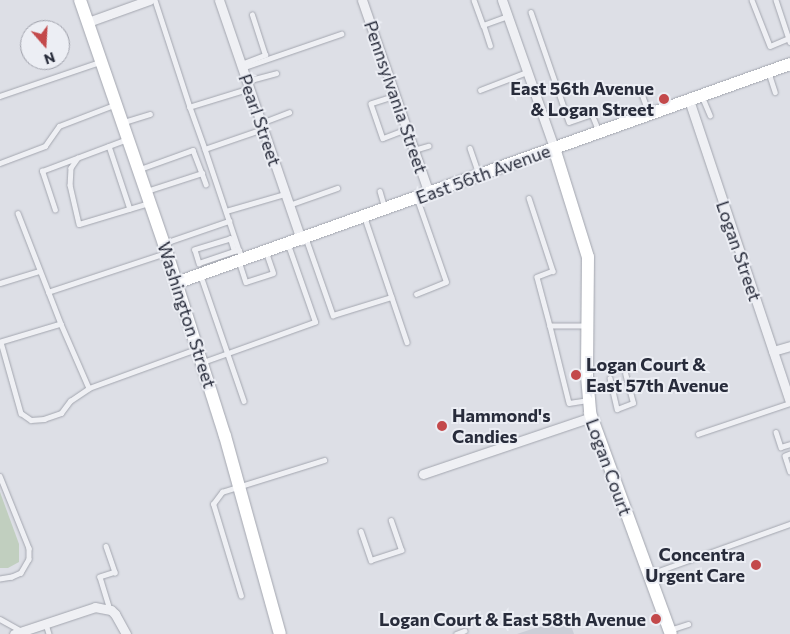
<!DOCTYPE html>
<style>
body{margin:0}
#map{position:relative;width:790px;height:634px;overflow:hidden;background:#dddfe6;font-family:Commissioner,sans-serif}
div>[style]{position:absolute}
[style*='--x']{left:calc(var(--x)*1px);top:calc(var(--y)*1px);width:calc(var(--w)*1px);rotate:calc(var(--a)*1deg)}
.built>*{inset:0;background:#cbced7}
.green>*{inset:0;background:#c1cfbf}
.roads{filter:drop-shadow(0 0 1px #a3a6af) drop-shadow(0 0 1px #a3a6af)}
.lane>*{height:4.5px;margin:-2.25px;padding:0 2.25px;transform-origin:2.25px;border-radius:2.25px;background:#eff0f4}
.street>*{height:9px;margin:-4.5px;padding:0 4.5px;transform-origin:4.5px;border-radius:4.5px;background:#eff0f4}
.secondary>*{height:12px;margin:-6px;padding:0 6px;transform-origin:6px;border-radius:6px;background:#fff}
.dots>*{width:14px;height:14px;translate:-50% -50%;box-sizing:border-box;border:2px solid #eceef4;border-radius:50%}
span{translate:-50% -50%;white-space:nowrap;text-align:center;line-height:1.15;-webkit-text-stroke:4px #eceef4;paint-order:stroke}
.poi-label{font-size:18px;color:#282c3b;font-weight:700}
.right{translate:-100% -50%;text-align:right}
.left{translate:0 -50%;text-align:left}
.street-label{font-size:18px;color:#282c3b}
.north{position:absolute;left:20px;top:20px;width:50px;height:50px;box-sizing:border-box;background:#eceef4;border:1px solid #9ea0aa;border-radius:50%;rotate:161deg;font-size:14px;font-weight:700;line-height:20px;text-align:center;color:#282c3b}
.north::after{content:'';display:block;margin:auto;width:18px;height:22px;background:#c3494b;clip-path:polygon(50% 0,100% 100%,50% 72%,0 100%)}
</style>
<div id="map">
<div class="built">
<i style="clip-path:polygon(568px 617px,574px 634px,517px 634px)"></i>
</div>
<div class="green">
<i style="clip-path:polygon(0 492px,19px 544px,19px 562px,8px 568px,0 568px)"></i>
</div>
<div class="roads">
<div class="lane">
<i style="--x:155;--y:0;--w:113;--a:71.9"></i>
<i style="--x:474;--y:0;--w:27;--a:70"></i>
<i style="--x:752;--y:0;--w:49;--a:68.6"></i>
<i style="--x:770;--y:46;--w:21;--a:-23"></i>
<i style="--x:776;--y:0;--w:44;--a:71.6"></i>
<i style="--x:531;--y:12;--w:116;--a:70.9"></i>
<i style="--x:569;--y:122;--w:24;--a:-19"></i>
<i style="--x:592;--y:114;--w:18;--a:68"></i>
<i style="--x:490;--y:46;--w:22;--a:-108"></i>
<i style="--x:483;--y:25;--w:27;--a:-20"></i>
<i style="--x:241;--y:64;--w:26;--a:-21"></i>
<i style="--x:265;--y:55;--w:42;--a:-108"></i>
<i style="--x:242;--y:68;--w:105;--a:-19"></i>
<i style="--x:769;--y:73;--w:20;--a:72"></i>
<i style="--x:247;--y:81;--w:30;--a:-15"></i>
<i style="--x:249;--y:89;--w:62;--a:163"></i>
<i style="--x:190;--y:107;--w:45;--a:70.3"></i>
<i style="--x:205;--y:149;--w:61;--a:-19"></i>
<i style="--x:480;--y:90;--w:50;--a:-21"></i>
<i style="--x:642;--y:94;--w:20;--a:70"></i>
<i style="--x:0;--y:96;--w:106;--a:-18.8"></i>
<i style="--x:395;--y:96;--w:25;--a:162"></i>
<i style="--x:371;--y:104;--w:36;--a:71"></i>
<i style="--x:383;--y:138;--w:26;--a:-21"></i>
<i style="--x:702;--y:96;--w:21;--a:67"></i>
<i style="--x:124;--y:122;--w:27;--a:-17"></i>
<i style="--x:261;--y:123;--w:30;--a:-21"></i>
<i style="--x:109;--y:146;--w:66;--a:71.6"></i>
<i style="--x:470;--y:148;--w:28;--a:71"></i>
<i style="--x:205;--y:149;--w:107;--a:71.4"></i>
<i style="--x:414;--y:150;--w:15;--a:-16"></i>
<i style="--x:78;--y:158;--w:12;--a:125"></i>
<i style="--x:71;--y:168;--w:17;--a:93"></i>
<i style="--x:70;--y:185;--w:40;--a:77"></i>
<i style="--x:79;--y:224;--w:73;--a:-16.7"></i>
<i style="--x:0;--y:163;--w:48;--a:-20.7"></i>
<i style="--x:45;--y:146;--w:24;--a:-55"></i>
<i style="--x:59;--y:126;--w:59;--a:-20.9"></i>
<i style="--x:140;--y:169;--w:56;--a:-19.7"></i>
<i style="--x:193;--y:150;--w:25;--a:69"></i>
<i style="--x:147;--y:191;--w:58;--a:-18.1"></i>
<i style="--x:202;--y:173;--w:12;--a:70"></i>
<i style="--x:380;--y:191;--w:18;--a:74"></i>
<i style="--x:529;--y:198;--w:77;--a:71.8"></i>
<i style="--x:553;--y:271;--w:17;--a:159"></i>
<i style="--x:537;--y:277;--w:51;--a:75.1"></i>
<i style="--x:289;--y:205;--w:51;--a:-19.5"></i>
<i style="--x:55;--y:210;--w:41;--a:-108.4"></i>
<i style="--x:42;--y:171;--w:91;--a:-20.6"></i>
<i style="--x:226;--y:211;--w:61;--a:-16.1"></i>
<i style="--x:18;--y:213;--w:119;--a:68.8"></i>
<i style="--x:61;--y:324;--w:63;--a:163.3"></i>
<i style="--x:1;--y:342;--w:74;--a:74.3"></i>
<i style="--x:21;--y:413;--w:12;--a:35"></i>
<i style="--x:31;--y:420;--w:13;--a:-4"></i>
<i style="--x:44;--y:419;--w:18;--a:-19"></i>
<i style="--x:61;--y:413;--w:15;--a:-53"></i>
<i style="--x:70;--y:401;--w:23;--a:-34"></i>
<i style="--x:365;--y:218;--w:131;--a:71.3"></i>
<i style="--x:306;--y:238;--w:82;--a:70.7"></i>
<i style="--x:333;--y:315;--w:61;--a:-17.2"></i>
<i style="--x:165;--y:243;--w:68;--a:-19"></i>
<i style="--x:234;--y:251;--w:13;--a:-108"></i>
<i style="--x:230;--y:239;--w:37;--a:163"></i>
<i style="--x:195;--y:250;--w:14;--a:73"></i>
<i style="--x:199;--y:263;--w:37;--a:-19"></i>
<i style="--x:234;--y:251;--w:5;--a:-11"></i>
<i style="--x:239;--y:250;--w:10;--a:66"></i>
<i style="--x:239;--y:261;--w:22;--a:72"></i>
<i style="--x:246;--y:282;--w:28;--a:-18"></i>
<i style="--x:273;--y:273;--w:21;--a:-109"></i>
<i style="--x:201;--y:276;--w:132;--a:71"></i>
<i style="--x:0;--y:283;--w:41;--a:-17.1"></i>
<i style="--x:48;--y:292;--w:123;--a:-18.4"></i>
<i style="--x:416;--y:294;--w:32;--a:-22"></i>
<i style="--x:446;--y:282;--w:88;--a:-109.3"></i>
<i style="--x:61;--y:324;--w:70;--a:66.4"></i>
<i style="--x:89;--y:388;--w:114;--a:-20"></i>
<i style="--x:586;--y:326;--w:36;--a:180"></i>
<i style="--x:550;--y:326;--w:79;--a:76.1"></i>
<i style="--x:569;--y:403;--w:18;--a:-9"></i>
<i style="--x:203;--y:362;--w:119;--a:-19.7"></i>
<i style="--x:315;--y:322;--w:82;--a:-109.3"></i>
<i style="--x:610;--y:378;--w:32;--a:77"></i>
<i style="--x:617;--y:409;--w:17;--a:-21"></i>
<i style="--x:633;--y:403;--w:30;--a:-105"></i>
<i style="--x:776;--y:432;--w:16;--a:72"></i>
<i style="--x:781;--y:447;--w:9;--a:-18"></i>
<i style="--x:698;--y:434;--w:97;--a:-18.6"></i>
<i style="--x:790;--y:454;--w:5;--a:158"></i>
<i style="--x:785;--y:456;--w:16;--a:72"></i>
<i style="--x:0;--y:476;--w:78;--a:68.1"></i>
<i style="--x:29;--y:548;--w:11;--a:90"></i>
<i style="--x:29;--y:559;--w:16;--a:120"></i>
<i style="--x:21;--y:573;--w:10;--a:156"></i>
<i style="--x:12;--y:577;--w:12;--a:171"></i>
<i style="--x:361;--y:531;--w:31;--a:71"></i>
<i style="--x:371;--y:560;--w:32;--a:-18"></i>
<i style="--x:401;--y:550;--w:31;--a:-109"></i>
<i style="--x:106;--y:546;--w:28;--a:71"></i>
<i style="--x:115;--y:572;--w:16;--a:162"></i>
<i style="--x:100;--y:577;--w:34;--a:73"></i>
<i style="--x:650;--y:574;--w:149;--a:-19.7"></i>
<i style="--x:241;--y:596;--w:96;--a:-106.9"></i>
<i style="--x:213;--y:504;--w:15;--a:-53"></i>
<i style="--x:222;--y:492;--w:107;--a:-17.4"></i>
<i style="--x:0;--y:619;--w:23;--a:29"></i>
<i style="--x:46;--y:624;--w:10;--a:73"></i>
<i style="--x:670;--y:630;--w:19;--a:-18"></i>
<i style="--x:456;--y:634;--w:9;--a:-21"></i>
</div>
<div class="street">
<i style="--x:219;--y:0;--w:254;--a:71.1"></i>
<i style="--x:362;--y:0;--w:204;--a:70.9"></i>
<i style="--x:502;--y:0;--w:157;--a:70.6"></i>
<i style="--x:88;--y:22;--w:65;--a:-19.8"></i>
<i style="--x:689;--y:100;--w:317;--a:71.5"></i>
<i style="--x:773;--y:351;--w:18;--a:-16"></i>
<i style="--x:423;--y:474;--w:177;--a:-18.7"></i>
<i style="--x:14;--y:634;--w:85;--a:-18.4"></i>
<i style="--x:95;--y:607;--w:16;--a:11"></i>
<i style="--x:111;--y:610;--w:6;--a:45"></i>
<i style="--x:115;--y:614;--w:23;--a:61"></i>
</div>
<div class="secondary">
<i style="--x:80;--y:0;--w:258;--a:71"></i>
<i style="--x:164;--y:244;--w:201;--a:72.4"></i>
<i style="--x:225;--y:436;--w:205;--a:74.5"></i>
<i style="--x:554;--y:148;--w:114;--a:72.7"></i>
<i style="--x:588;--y:257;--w:119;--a:90.5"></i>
<i style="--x:587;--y:376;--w:37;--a:85"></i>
<i style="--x:590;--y:413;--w:235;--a:69.9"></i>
<i style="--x:176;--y:283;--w:652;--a:-19.63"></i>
</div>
</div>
<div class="dots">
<i style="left:664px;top:99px;background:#c3494b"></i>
<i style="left:576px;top:375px;background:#c3494b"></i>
<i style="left:442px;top:426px;background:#c3494b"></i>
<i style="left:756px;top:565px;background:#c3494b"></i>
<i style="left:656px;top:619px;background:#c3494b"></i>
</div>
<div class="poi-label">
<span class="right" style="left:654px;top:99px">East 56th Avenue<br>&amp; Logan Street</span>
<span class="left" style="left:586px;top:375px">Logan Court &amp;<br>East 57th Avenue</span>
<span class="left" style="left:452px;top:426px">Hammond's<br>Candies</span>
<span class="right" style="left:745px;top:565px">Concentra<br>Urgent Care</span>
<span class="right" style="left:646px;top:619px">Logan Court &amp; East 58th Avenue</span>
</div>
<div class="street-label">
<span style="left:396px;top:97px;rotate:71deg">Pennsylvania Street</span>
<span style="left:260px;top:120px;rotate:71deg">Pearl Street</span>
<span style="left:483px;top:174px;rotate:-20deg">East 56th Avenue</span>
<span style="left:739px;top:251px;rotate:71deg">Logan Street</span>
<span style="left:187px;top:315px;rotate:72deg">Washington Street</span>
<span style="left:609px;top:467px;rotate:70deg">Logan Court</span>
</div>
<div class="north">N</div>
</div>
